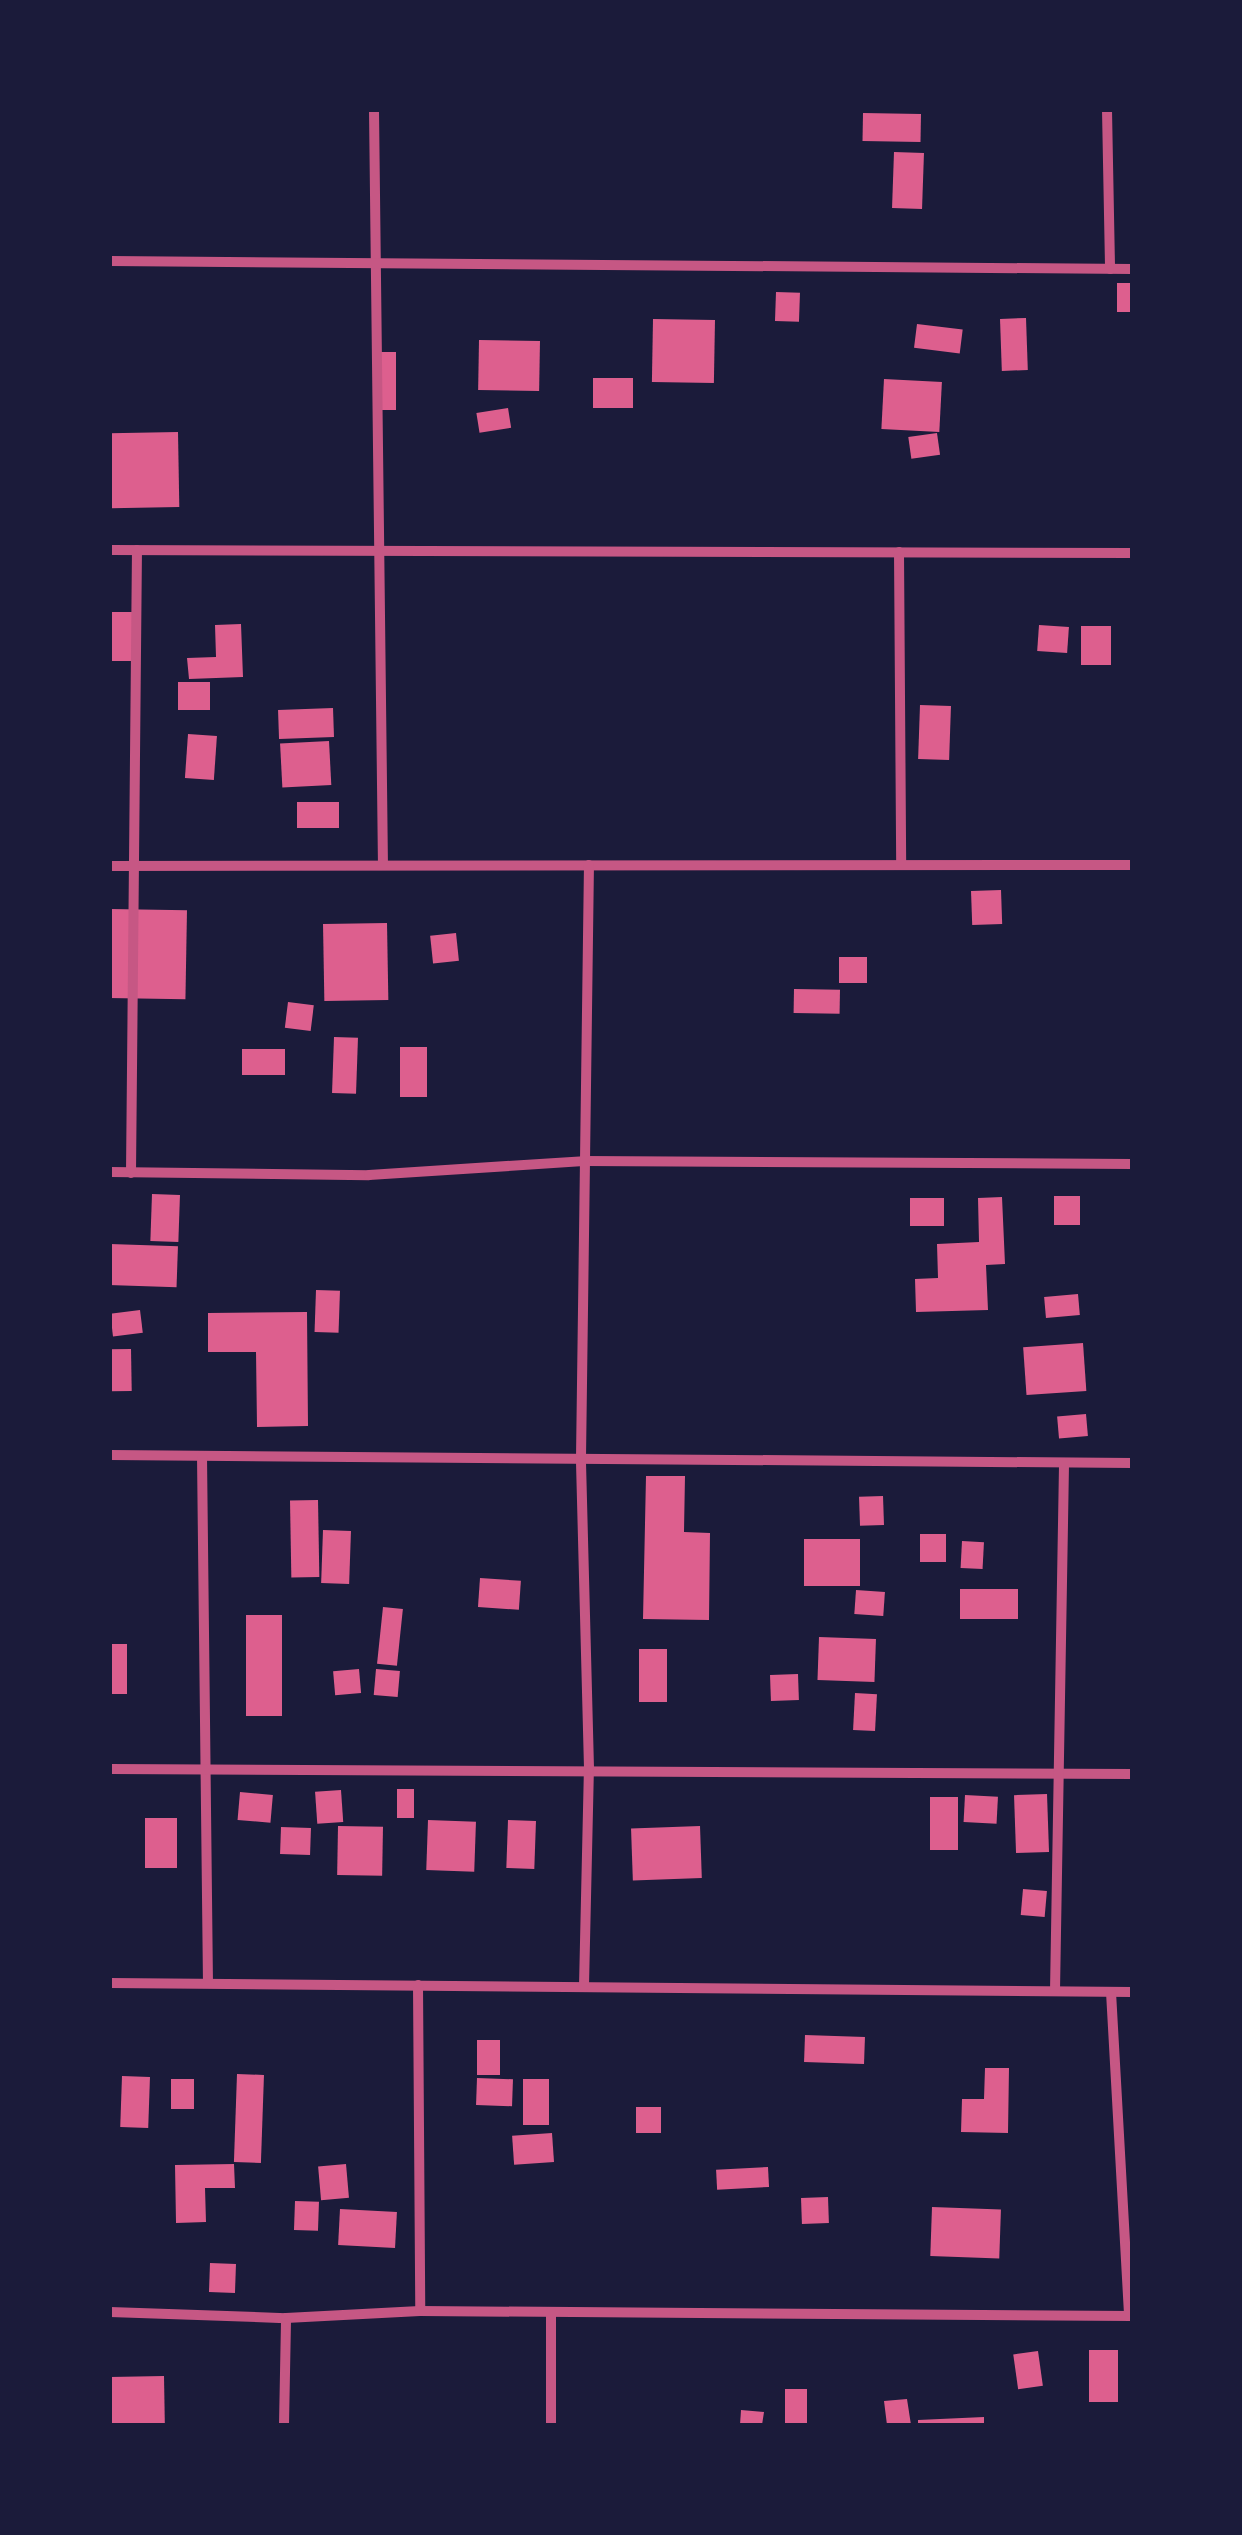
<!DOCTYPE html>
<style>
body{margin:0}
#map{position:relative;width:1242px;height:2535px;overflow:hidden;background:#1b1b3a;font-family:Rubik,sans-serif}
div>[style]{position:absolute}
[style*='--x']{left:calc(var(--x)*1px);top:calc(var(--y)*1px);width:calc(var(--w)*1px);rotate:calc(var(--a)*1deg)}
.building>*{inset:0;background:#dd5f8e;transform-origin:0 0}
.minor>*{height:10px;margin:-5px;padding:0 5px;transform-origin:5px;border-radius:5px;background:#c65784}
span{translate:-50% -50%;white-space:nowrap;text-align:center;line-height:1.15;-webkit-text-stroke:9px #1b1b3a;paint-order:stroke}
.frame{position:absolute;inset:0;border:112px solid #1b1b3a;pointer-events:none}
</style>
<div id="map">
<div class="building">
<i style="left:863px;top:113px;width:58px;height:28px;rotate:1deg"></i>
<i style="left:894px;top:152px;width:30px;height:56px;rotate:2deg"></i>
<i style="left:1117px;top:283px;width:15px;height:29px"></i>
<i style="left:776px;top:292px;width:24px;height:29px;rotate:2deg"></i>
<i style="left:1026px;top:318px;width:52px;height:26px;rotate:88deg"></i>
<i style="left:653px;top:319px;width:62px;height:63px;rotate:1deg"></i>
<i style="left:917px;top:324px;width:46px;height:24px;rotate:7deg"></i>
<i style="left:479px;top:340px;width:61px;height:50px;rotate:1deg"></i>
<i style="left:374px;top:352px;width:22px;height:58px"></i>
<i style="left:633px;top:378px;width:30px;height:40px;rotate:90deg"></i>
<i style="left:884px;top:379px;width:58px;height:50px;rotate:3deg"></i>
<i style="left:508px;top:408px;width:20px;height:32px;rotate:81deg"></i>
<i style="left:178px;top:432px;width:75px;height:68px;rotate:89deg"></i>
<i style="left:937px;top:433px;width:22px;height:29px;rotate:82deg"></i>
<i style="left:110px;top:612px;width:23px;height:49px"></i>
<i style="clip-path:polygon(241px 624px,243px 677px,189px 679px,187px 658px,216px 657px,215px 625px)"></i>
<i style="left:1039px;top:625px;width:30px;height:26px;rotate:4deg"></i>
<i style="left:1081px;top:626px;width:30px;height:39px"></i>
<i style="left:178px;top:682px;width:32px;height:28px"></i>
<i style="left:920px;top:705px;width:31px;height:54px;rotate:2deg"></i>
<i style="left:333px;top:708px;width:29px;height:55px;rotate:88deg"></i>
<i style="left:188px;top:734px;width:29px;height:44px;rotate:4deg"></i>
<i style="left:329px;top:741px;width:44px;height:49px;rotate:87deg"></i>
<i style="left:297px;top:802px;width:42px;height:26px"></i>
<i style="left:1001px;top:890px;width:34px;height:30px;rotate:88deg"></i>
<i style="left:110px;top:909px;width:77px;height:89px;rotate:1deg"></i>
<i style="left:387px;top:923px;width:77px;height:64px;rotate:89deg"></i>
<i style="left:456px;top:933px;width:28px;height:26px;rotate:84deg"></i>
<i style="left:839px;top:957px;width:28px;height:26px"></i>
<i style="left:794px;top:989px;width:46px;height:24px;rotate:1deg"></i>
<i style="left:288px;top:1002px;width:26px;height:26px;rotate:7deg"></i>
<i style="left:334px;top:1037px;width:24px;height:56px;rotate:2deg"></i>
<i style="left:400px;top:1047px;width:27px;height:50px"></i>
<i style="left:242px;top:1049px;width:43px;height:26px"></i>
<i style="left:152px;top:1194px;width:28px;height:47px;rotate:2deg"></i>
<i style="left:1054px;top:1196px;width:26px;height:29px"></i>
<i style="clip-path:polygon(1002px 1197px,1005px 1264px,986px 1265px,988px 1310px,916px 1312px,915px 1279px,938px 1278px,937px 1244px,979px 1242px,978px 1198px)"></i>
<i style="left:910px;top:1198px;width:34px;height:28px"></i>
<i style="left:110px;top:1244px;width:68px;height:41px;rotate:2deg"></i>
<i style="left:316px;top:1290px;width:24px;height:42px;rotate:2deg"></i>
<i style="left:1078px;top:1294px;width:21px;height:34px;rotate:85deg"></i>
<i style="left:140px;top:1310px;width:23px;height:30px;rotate:83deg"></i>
<i style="clip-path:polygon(307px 1312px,308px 1426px,257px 1427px,256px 1352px,208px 1352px,208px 1313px)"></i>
<i style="left:1083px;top:1343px;width:48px;height:60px;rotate:86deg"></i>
<i style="left:131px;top:1349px;width:42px;height:21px;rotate:89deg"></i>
<i style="left:1086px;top:1414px;width:22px;height:29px;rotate:85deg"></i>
<i style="clip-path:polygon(646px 1476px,685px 1476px,684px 1532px,710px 1533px,709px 1620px,643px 1619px)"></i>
<i style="left:883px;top:1496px;width:29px;height:24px;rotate:88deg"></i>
<i style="left:318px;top:1500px;width:77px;height:28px;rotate:89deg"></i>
<i style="left:323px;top:1530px;width:28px;height:53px;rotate:2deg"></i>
<i style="left:920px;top:1534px;width:26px;height:28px"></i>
<i style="left:804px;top:1539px;width:56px;height:47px"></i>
<i style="left:962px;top:1541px;width:22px;height:27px;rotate:3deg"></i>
<i style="left:480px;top:1578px;width:41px;height:29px;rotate:4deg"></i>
<i style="left:1018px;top:1589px;width:30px;height:58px;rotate:90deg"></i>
<i style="left:856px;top:1590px;width:29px;height:24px;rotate:4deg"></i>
<i style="left:383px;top:1607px;width:20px;height:57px;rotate:6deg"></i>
<i style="left:246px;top:1615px;width:36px;height:101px"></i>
<i style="left:819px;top:1637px;width:57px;height:43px;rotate:2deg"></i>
<i style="left:110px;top:1644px;width:17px;height:50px"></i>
<i style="left:639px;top:1649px;width:28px;height:53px"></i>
<i style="left:359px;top:1669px;width:24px;height:26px;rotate:85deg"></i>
<i style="left:376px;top:1669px;width:24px;height:26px;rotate:5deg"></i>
<i style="left:798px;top:1674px;width:26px;height:28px;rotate:88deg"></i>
<i style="left:855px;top:1693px;width:22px;height:37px;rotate:3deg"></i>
<i style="left:397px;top:1789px;width:17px;height:29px"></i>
<i style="left:341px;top:1790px;width:32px;height:26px;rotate:86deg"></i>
<i style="left:240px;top:1792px;width:33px;height:28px;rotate:5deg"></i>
<i style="left:1047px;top:1794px;width:58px;height:33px;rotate:88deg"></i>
<i style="left:965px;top:1795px;width:33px;height:27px;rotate:3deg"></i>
<i style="left:930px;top:1797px;width:28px;height:53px"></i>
<i style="left:145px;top:1818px;width:32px;height:50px"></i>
<i style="left:428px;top:1820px;width:48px;height:50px;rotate:2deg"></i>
<i style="left:508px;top:1820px;width:28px;height:48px;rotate:2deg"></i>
<i style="left:338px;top:1826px;width:45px;height:49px;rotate:1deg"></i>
<i style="left:700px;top:1826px;width:52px;height:69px;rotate:88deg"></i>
<i style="left:281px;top:1827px;width:30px;height:27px;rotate:2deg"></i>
<i style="left:1023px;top:1889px;width:24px;height:26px;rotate:5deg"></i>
<i style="left:805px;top:2035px;width:60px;height:27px;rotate:2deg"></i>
<i style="left:477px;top:2040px;width:23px;height:35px"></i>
<i style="clip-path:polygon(985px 2068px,1009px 2068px,1008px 2133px,961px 2132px,962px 2099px,984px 2099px)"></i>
<i style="left:237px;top:2074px;width:27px;height:88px;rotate:2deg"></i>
<i style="left:122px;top:2076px;width:28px;height:51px;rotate:2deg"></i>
<i style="left:477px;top:2078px;width:36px;height:27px;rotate:2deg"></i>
<i style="left:171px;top:2079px;width:23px;height:30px"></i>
<i style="left:523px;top:2079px;width:26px;height:46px"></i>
<i style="left:636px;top:2107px;width:25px;height:26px"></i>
<i style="left:552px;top:2133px;width:29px;height:40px;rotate:86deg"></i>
<i style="clip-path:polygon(234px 2164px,235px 2188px,205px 2188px,206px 2222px,176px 2223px,175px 2165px)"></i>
<i style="left:346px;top:2164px;width:34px;height:28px;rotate:85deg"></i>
<i style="left:768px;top:2167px;width:20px;height:52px;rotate:87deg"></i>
<i style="left:828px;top:2197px;width:26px;height:27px;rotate:88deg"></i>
<i style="left:295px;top:2201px;width:24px;height:29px;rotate:2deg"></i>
<i style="left:932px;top:2207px;width:69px;height:49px;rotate:2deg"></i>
<i style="left:340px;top:2209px;width:57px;height:36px;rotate:3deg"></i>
<i style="left:210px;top:2263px;width:26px;height:29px;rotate:2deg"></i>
<i style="left:1089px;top:2350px;width:29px;height:52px"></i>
<i style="left:1038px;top:2351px;width:35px;height:25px;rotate:82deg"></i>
<i style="left:164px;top:2376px;width:49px;height:54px;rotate:89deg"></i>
<i style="left:785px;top:2389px;width:22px;height:36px"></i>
<i style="clip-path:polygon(907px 2399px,911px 2425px,887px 2425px,884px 2401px)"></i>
<i style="clip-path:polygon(741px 2410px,764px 2412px,762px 2425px,740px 2425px)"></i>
<i style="clip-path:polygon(984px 2417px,984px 2425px,918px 2425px,918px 2420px)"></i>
</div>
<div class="minor">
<i style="--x:374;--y:110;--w:755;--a:89.32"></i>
<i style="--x:1107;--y:110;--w:159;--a:88.9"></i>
<i style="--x:110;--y:261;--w:1022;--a:0.45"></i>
<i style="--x:110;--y:550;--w:1022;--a:0.17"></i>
<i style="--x:899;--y:552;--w:313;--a:89.6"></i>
<i style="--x:110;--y:866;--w:1022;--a:-0.06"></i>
<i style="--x:110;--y:1172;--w:259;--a:0.7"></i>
<i style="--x:369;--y:1175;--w:215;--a:-3.7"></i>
<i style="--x:584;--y:1161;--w:548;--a:0.31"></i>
<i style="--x:131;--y:1173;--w:623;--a:-89.45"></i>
<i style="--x:110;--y:1455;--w:1022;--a:0.45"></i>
<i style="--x:202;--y:1456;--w:526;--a:89.35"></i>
<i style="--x:110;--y:1769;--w:1022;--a:0.28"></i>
<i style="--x:110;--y:1983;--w:1022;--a:0.5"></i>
<i style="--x:418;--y:1985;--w:326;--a:89.6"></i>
<i style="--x:584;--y:1986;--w:218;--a:-88.7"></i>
<i style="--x:589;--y:1768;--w:310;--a:-91.5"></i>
<i style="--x:581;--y:1458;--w:593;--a:-89.23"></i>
<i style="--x:1055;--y:1991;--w:528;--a:-89.02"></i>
<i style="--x:1111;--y:1992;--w:324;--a:86.8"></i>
<i style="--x:110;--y:2312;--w:176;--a:2"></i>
<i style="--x:286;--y:2318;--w:134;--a:-3"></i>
<i style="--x:420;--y:2311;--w:712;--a:0.4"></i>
<i style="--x:551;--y:2312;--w:113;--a:90"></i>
<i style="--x:284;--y:2425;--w:107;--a:-88.9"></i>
</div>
<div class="frame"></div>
</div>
